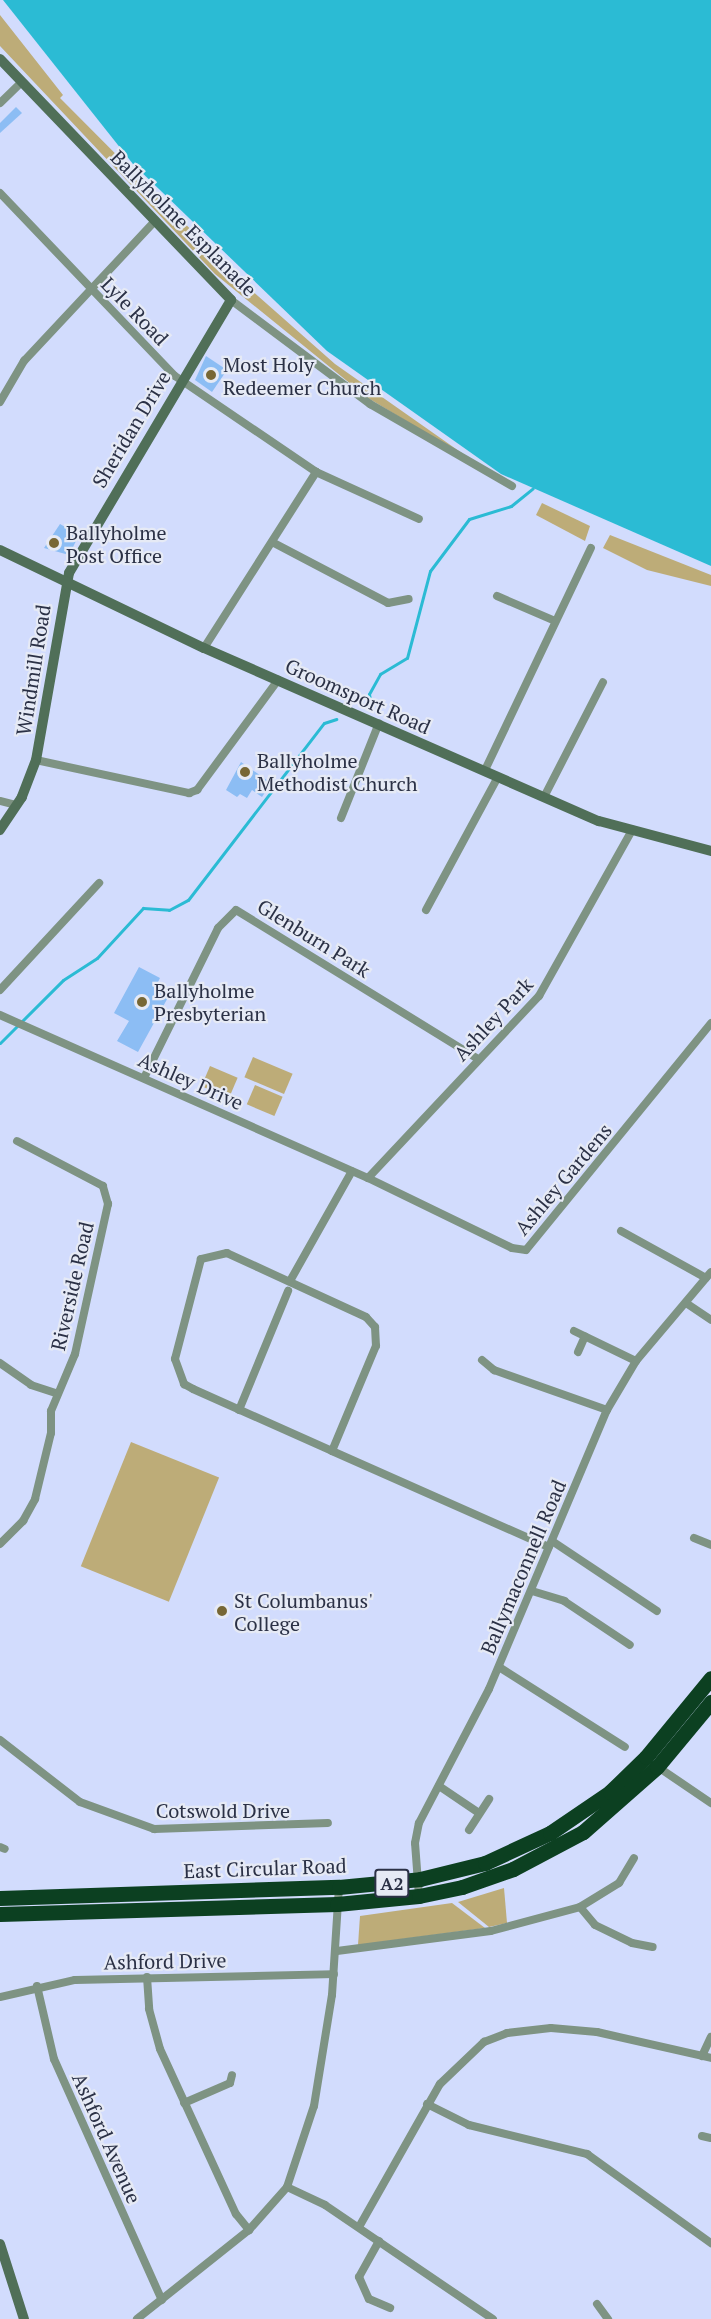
<!DOCTYPE html>
<style>
body{margin:0}
#map{position:relative;width:711px;height:2319px;overflow:hidden;background:#d2dcfd;font-family:"PT Serif",serif}
div>[style]{position:absolute}
[style*='--x']{left:calc(var(--x)*1px);top:calc(var(--y)*1px);width:calc(var(--w)*1px);rotate:calc(var(--a)*1deg)}
.green>*{inset:0;background:#bdac78;transform-origin:0 0}
.water>*{inset:0;background:#2bbbd4}
.stream>*{height:3px;margin:-1.5px;padding:0 1.5px;transform-origin:1.5px;border-radius:1.5px;background:#2bbbd4}
.building>*{inset:0;background:#8cbdf4}
.street>*{height:8px;margin:-4px;padding:0 4px;transform-origin:4px;border-radius:4px;background:#7e9383}
.secondary>*{height:10px;margin:-5px;padding:0 5px;transform-origin:5px;border-radius:5px;background:#506f58}
.highway>*{height:15px;margin:-7.5px;padding:0 7.5px;transform-origin:7.5px;border-radius:7.5px;background:#0c4021}
.dots>*{width:16px;height:16px;translate:-50% -50%;box-sizing:border-box;border:3px solid #e6eaf5;border-radius:50%}
span{translate:-50% -50%;white-space:nowrap;text-align:center;line-height:1.15;-webkit-text-stroke:4.5px #e6eaf5;paint-order:stroke}
.shield-label span{padding:2px 4px;background:#e6eaf5;border:2px solid;border-radius:4px;-webkit-text-stroke-width:0}
.shield-label{font-size:18px;color:#2b3146;font-weight:700}
.street-label{font-size:20px;color:#2b3146}
.poi-label{font-size:20px;color:#2b3146}
.left{translate:0 -50%;text-align:left}
</style>
<div id="map">
<div class="green">
<i style="clip-path:polygon(0 15px,63px 95px,60px 98px,250px 289px,335px 364px,476px 463px,368px 398px,215px 274px,0 46px)"></i>
<i style="clip-path:polygon(542px 503px,590px 526px,585px 541px,536px 515px)"></i>
<i style="clip-path:polygon(610px 535px,711px 575px,711px 586px,647px 570px,603px 548px)"></i>
<i style="left:253px;top:1057px;width:43px;height:22px;rotate:23deg"></i>
<i style="left:210px;top:1066px;width:30px;height:22px;rotate:23deg"></i>
<i style="left:255px;top:1085px;width:30px;height:21px;rotate:23deg"></i>
<i style="left:131px;top:1442px;width:95px;height:134px;rotate:22deg"></i>
<i style="clip-path:polygon(504px 1888px,507px 1923px,489px 1927px,458px 1902px)"></i>
<i style="clip-path:polygon(452px 1903px,485px 1928px,358px 1945px,360px 1916px)"></i>
</div>
<div class="water">
<i style="clip-path:polygon(3px 0,711px 0,711px 566px,501px 474px,327px 351px,133px 164px)"></i>
</div>
<div class="stream">
<i style="--x:371;--y:703;--w:9;--a:-103"></i>
<i style="--x:369;--y:694;--w:23;--a:-61"></i>
<i style="--x:380;--y:674;--w:31;--a:-31"></i>
<i style="--x:407;--y:658;--w:90;--a:-75.2"></i>
<i style="--x:430;--y:571;--w:65;--a:-53.1"></i>
<i style="--x:469;--y:519;--w:44;--a:-17.2"></i>
<i style="--x:511;--y:506;--w:28;--a:-39"></i>
<i style="--x:0;--y:1043;--w:89;--a:-45"></i>
<i style="--x:63;--y:980;--w:40;--a:-32.9"></i>
<i style="--x:97;--y:958;--w:68;--a:-47.4"></i>
<i style="--x:143;--y:908;--w:26;--a:4"></i>
<i style="--x:169;--y:910;--w:21;--a:-28"></i>
<i style="--x:188;--y:900;--w:223;--a:-52.5"></i>
<i style="--x:324;--y:723;--w:13;--a:-18"></i>
</div>
<div class="building">
<i style="clip-path:polygon(16px 107px,22px 113px,0 133px,0 123px)"></i>
<i style="clip-path:polygon(206px 356px,227px 370px,212px 392px,195px 380px)"></i>
<i style="clip-path:polygon(60px 524px,79px 535px,69px 555px,44px 548px)"></i>
<i style="clip-path:polygon(241px 762px,271px 783px,262px 797px,252px 790px,247px 798px,240px 794px,237px 797px,226px 790px)"></i>
<i style="clip-path:polygon(139px 967px,160px 978px,157px 984px,171px 992px,138px 1052px,117px 1041px,129px 1021px,114px 1013px)"></i>
</div>
<div class="street">
<i style="--x:0;--y:103;--w:30;--a:-44"></i>
<i style="--x:0;--y:193;--w:253;--a:46.3"></i>
<i style="--x:175;--y:376;--w:171;--a:34.2"></i>
<i style="--x:316;--y:472;--w:113;--a:24.5"></i>
<i style="--x:231;--y:300;--w:174;--a:36.8"></i>
<i style="--x:370;--y:404;--w:164;--a:30"></i>
<i style="--x:0;--y:402;--w:48;--a:-59.7"></i>
<i style="--x:24;--y:361;--w:192;--a:-46.9"></i>
<i style="--x:272;--y:542;--w:131;--a:27.7"></i>
<i style="--x:388;--y:603;--w:21;--a:-11"></i>
<i style="--x:497;--y:596;--w:63;--a:23.3"></i>
<i style="--x:204;--y:648;--w:209;--a:-57.5"></i>
<i style="--x:36;--y:760;--w:157;--a:12.2"></i>
<i style="--x:189;--y:793;--w:9;--a:-21"></i>
<i style="--x:197;--y:790;--w:137;--a:-53.6"></i>
<i style="--x:485;--y:770;--w:246;--a:-64.5"></i>
<i style="--x:544;--y:797;--w:129;--a:-62.8"></i>
<i style="--x:0;--y:801;--w:16;--a:14"></i>
<i style="--x:341;--y:818;--w:102;--a:-68.2"></i>
<i style="--x:426;--y:910;--w:151;--a:-61.6"></i>
<i style="--x:0;--y:990;--w:146;--a:-47.2"></i>
<i style="--x:0;--y:1015;--w:402;--a:23.9"></i>
<i style="--x:368;--y:1178;--w:160;--a:25.9"></i>
<i style="--x:512;--y:1248;--w:14;--a:8"></i>
<i style="--x:526;--y:1250;--w:293;--a:-50.8"></i>
<i style="--x:144;--y:1078;--w:167;--a:-63.7"></i>
<i style="--x:218;--y:928;--w:25;--a:-45"></i>
<i style="--x:236;--y:910;--w:284;--a:31.6"></i>
<i style="--x:368;--y:1178;--w:250;--a:-46.8"></i>
<i style="--x:539;--y:996;--w:188;--a:-60.7"></i>
<i style="--x:621;--y:1231;--w:97;--a:28.9"></i>
<i style="--x:290;--y:1281;--w:126;--a:-60.6"></i>
<i style="--x:686;--y:1303;--w:30;--a:34"></i>
<i style="--x:574;--y:1331;--w:69;--a:25.8"></i>
<i style="--x:578;--y:1352;--w:17;--a:-66"></i>
<i style="--x:482;--y:1360;--w:16;--a:40"></i>
<i style="--x:494;--y:1370;--w:120;--a:19.5"></i>
<i style="--x:0;--y:1363;--w:38;--a:35"></i>
<i style="--x:31;--y:1385;--w:25;--a:18"></i>
<i style="--x:239;--y:1410;--w:129;--a:-67.6"></i>
<i style="--x:332;--y:1451;--w:114;--a:-67.3"></i>
<i style="--x:376;--y:1346;--w:19;--a:-93"></i>
<i style="--x:375;--y:1327;--w:13;--a:-132"></i>
<i style="--x:366;--y:1317;--w:153;--a:-155.3"></i>
<i style="--x:227;--y:1253;--w:27;--a:167"></i>
<i style="--x:201;--y:1259;--w:103;--a:104.6"></i>
<i style="--x:175;--y:1359;--w:27;--a:70"></i>
<i style="--x:184;--y:1384;--w:10;--a:29"></i>
<i style="--x:193;--y:1389;--w:152;--a:24"></i>
<i style="--x:332;--y:1451;--w:237;--a:23.9"></i>
<i style="--x:694;--y:1538;--w:18;--a:22"></i>
<i style="--x:552;--y:1541;--w:126;--a:33.7"></i>
<i style="--x:0;--y:1544;--w:33;--a:-45"></i>
<i style="--x:23;--y:1521;--w:25;--a:-61"></i>
<i style="--x:35;--y:1499;--w:68;--a:-76.4"></i>
<i style="--x:51;--y:1433;--w:22;--a:-90"></i>
<i style="--x:51;--y:1411;--w:62;--a:-67.2"></i>
<i style="--x:75;--y:1354;--w:154;--a:-77.6"></i>
<i style="--x:108;--y:1204;--w:19;--a:-106"></i>
<i style="--x:103;--y:1186;--w:97;--a:-152.4"></i>
<i style="--x:532;--y:1591;--w:34;--a:17"></i>
<i style="--x:564;--y:1601;--w:79;--a:33.7"></i>
<i style="--x:499;--y:1667;--w:149;--a:32.4"></i>
<i style="--x:0;--y:1740;--w:101;--a:37.8"></i>
<i style="--x:80;--y:1802;--w:79;--a:20"></i>
<i style="--x:154;--y:1829;--w:174;--a:-2"></i>
<i style="--x:655;--y:1765;--w:68;--a:34.2"></i>
<i style="--x:439;--y:1786;--w:48;--a:34"></i>
<i style="--x:469;--y:1830;--w:37;--a:-57"></i>
<i style="--x:0;--y:1847;--w:5;--a:22"></i>
<i style="--x:419;--y:1896;--w:53;--a:-94.3"></i>
<i style="--x:415;--y:1843;--w:20;--a:-79"></i>
<i style="--x:419;--y:1823;--w:151;--a:-62.4"></i>
<i style="--x:489;--y:1689;--w:303;--a:-67.1"></i>
<i style="--x:607;--y:1410;--w:57;--a:-59.4"></i>
<i style="--x:636;--y:1361;--w:116;--a:-49.9"></i>
<i style="--x:580;--y:1907;--w:23;--a:50"></i>
<i style="--x:595;--y:1925;--w:41;--a:25.9"></i>
<i style="--x:632;--y:1943;--w:21;--a:11"></i>
<i style="--x:337;--y:1951;--w:155;--a:-7.4"></i>
<i style="--x:491;--y:1931;--w:92;--a:-15.1"></i>
<i style="--x:580;--y:1907;--w:46;--a:-31.6"></i>
<i style="--x:619;--y:1883;--w:29;--a:-59"></i>
<i style="--x:147;--y:1977;--w:32;--a:86"></i>
<i style="--x:149;--y:2009;--w:41;--a:74.6"></i>
<i style="--x:160;--y:2049;--w:182;--a:65.3"></i>
<i style="--x:236;--y:2214;--w:21;--a:51"></i>
<i style="--x:37;--y:1986;--w:75;--a:76.9"></i>
<i style="--x:54;--y:2059;--w:264;--a:65.9"></i>
<i style="--x:0;--y:1997;--w:77;--a:-12.8"></i>
<i style="--x:75;--y:1980;--w:259;--a:-1.3"></i>
<i style="--x:702;--y:2056;--w:21;--a:-65"></i>
<i style="--x:184;--y:2103;--w:50;--a:-23.5"></i>
<i style="--x:230;--y:2083;--w:8;--a:-76"></i>
<i style="--x:427;--y:2104;--w:47;--a:26.6"></i>
<i style="--x:469;--y:2125;--w:122;--a:13.8"></i>
<i style="--x:587;--y:2154;--w:153;--a:35.7"></i>
<i style="--x:702;--y:2136;--w:9;--a:13"></i>
<i style="--x:287;--y:2187;--w:42;--a:25.3"></i>
<i style="--x:325;--y:2205;--w:203;--a:34.2"></i>
<i style="--x:359;--y:2227;--w:164;--a:-60.5"></i>
<i style="--x:440;--y:2084;--w:61;--a:-43.7"></i>
<i style="--x:484;--y:2042;--w:25;--a:-21"></i>
<i style="--x:507;--y:2033;--w:44;--a:-6.5"></i>
<i style="--x:551;--y:2028;--w:46;--a:5"></i>
<i style="--x:597;--y:2032;--w:117;--a:12.8"></i>
<i style="--x:379;--y:2241;--w:41;--a:119.1"></i>
<i style="--x:359;--y:2277;--w:24;--a:66"></i>
<i style="--x:369;--y:2299;--w:23;--a:23"></i>
<i style="--x:597;--y:2304;--w:19;--a:54"></i>
<i style="--x:137;--y:2319;--w:143;--a:-38.5"></i>
<i style="--x:249;--y:2230;--w:57;--a:-48.5"></i>
<i style="--x:287;--y:2187;--w:85;--a:-71.6"></i>
<i style="--x:314;--y:2106;--w:112;--a:-80.8"></i>
<i style="--x:332;--y:1995;--w:108;--a:-86.3"></i>
</div>
<div class="secondary">
<i style="--x:0;--y:59;--w:334;--a:46.2"></i>
<i style="--x:231;--y:300;--w:317;--a:120.7"></i>
<i style="--x:69;--y:573;--w:190;--a:100"></i>
<i style="--x:36;--y:760;--w:40;--a:111"></i>
<i style="--x:22;--y:797;--w:40;--a:124"></i>
<i style="--x:0;--y:550;--w:226;--a:25.7"></i>
<i style="--x:204;--y:648;--w:431;--a:23.7"></i>
<i style="--x:599;--y:821;--w:116;--a:15"></i>
<i style="--x:0;--y:2244;--w:79;--a:72.3"></i>
</div>
<div class="highway">
<i style="--x:0;--y:1898;--w:339;--a:-1.9"></i>
<i style="--x:339;--y:1887;--w:81;--a:-5.6"></i>
<i style="--x:420;--y:1879;--w:67;--a:-13.8"></i>
<i style="--x:485;--y:1863;--w:72;--a:-24.8"></i>
<i style="--x:550;--y:1833;--w:73;--a:-34.3"></i>
<i style="--x:610;--y:1792;--w:50;--a:-44.2"></i>
<i style="--x:646;--y:1757;--w:102;--a:-50.6"></i>
<i style="--x:0;--y:1914;--w:337;--a:-1.7"></i>
<i style="--x:337;--y:1904;--w:82;--a:-5.6"></i>
<i style="--x:419;--y:1896;--w:44;--a:-11.8"></i>
<i style="--x:462;--y:1887;--w:54;--a:-19.4"></i>
<i style="--x:513;--y:1869;--w:79;--a:-27.9"></i>
<i style="--x:583;--y:1832;--w:98;--a:-41.3"></i>
<i style="--x:657;--y:1767;--w:85;--a:-50.3"></i>
</div>
<div class="dots">
<i style="left:211px;top:375px;background:#776735"></i>
<i style="left:54px;top:543px;background:#776735"></i>
<i style="left:245px;top:772px;background:#776735"></i>
<i style="left:142px;top:1002px;background:#776735"></i>
<i style="left:222px;top:1611px;background:#776735"></i>
</div>
<div class="shield-label">
<span style="left:392px;top:1883px">A2</span>
</div>
<div class="street-label">
<span style="left:184px;top:223px;rotate:45deg">Ballyholme Esplanade</span>
<span style="left:135px;top:311px;rotate:46deg">Lyle Road</span>
<span style="left:131px;top:429px;rotate:-59deg">Sheridan Drive</span>
<span style="left:33px;top:670px;rotate:-81deg">Windmill Road</span>
<span style="left:358px;top:696px;rotate:24deg">Groomsport Road</span>
<span style="left:314px;top:938px;rotate:32deg">Glenburn Park</span>
<span style="left:493px;top:1019px;rotate:-47deg">Ashley Park</span>
<span style="left:191px;top:1081px;rotate:24deg">Ashley Drive</span>
<span style="left:563px;top:1179px;rotate:-50deg">Ashley Gardens</span>
<span style="left:72px;top:1286px;rotate:-77deg">Riverside Road</span>
<span style="left:523px;top:1567px;rotate:-67deg">Ballymaconnell Road</span>
<span style="left:223px;top:1810px">Cotswold Drive</span>
<span style="left:265px;top:1868px;rotate:-2deg">East Circular Road</span>
<span style="left:165px;top:1961px;rotate:-1deg">Ashford Drive</span>
<span style="left:107px;top:2138px;rotate:66deg">Ashford Avenue</span>
</div>
<div class="poi-label">
<span class="left" style="left:223px;top:376px">Most Holy<br>Redeemer Church</span>
<span class="left" style="left:66px;top:544px">Ballyholme<br>Post Office</span>
<span class="left" style="left:257px;top:772px">Ballyholme<br>Methodist Church</span>
<span class="left" style="left:154px;top:1002px">Ballyholme<br>Presbyterian</span>
<span class="left" style="left:234px;top:1612px">St Columbanus'<br>College</span>
</div>
</div>
